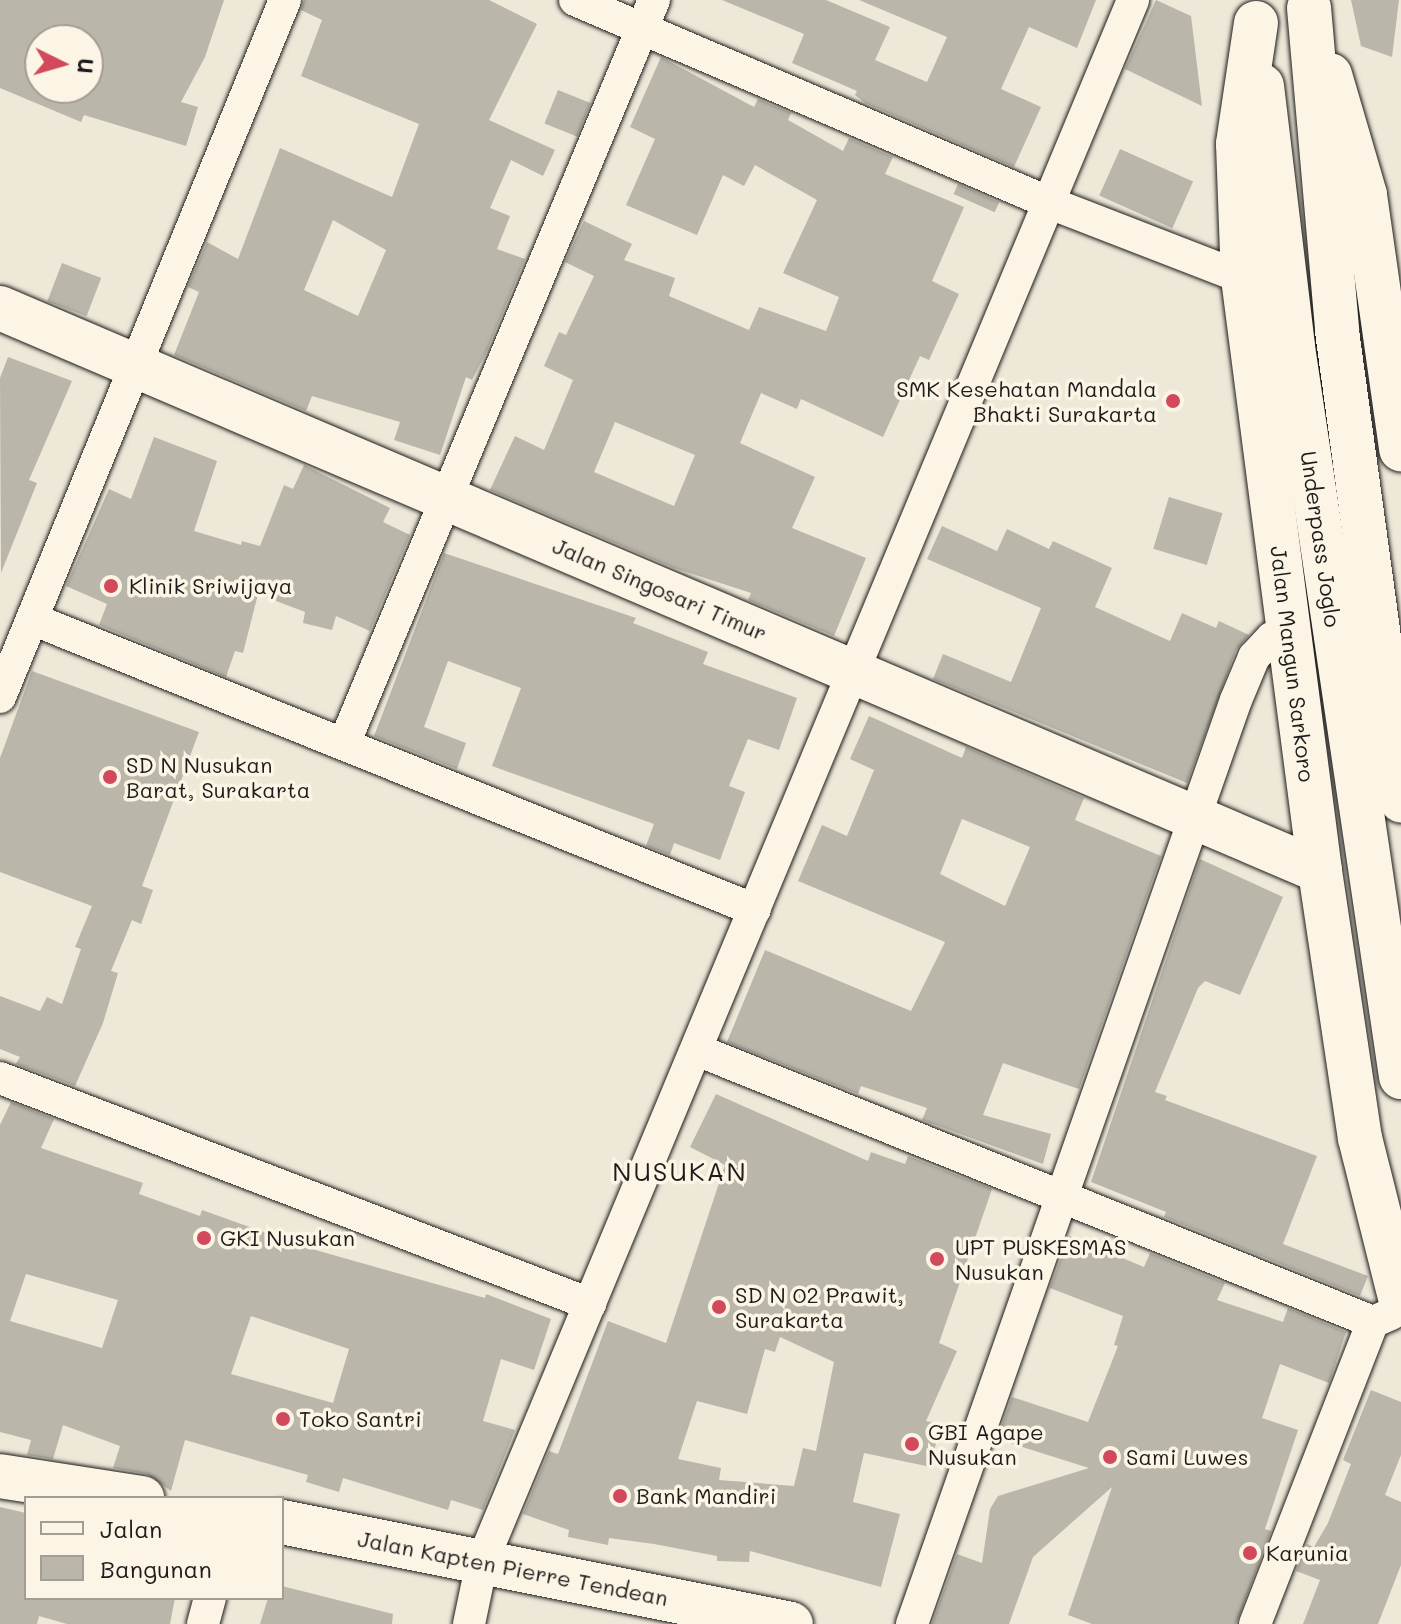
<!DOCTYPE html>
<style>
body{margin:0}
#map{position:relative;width:1401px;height:1624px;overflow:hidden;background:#eee8d9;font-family:Mali,sans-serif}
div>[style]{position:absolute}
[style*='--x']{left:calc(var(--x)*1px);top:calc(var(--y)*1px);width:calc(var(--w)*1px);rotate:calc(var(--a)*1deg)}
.building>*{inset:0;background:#bab6aa;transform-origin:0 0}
.roads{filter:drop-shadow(0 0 2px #1c1c1c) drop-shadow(0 0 2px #1c1c1c)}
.street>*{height:32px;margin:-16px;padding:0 16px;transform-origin:16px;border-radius:16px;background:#fcf5e5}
.secondary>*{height:44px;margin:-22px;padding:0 22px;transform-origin:22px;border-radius:22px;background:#fcf5e5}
.highway>*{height:44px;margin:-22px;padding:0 22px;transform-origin:22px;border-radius:22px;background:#fcf5e5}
.dots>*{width:22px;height:22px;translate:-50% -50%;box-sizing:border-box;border:4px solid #fcf5e5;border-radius:50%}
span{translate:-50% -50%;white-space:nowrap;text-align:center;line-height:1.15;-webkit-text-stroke:7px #fcf5e5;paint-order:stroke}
.poi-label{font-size:22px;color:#1c1c1c}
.right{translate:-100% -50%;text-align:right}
.left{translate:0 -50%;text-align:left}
.street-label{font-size:22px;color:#1c1c1c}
.quarter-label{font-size:26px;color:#1c1c1c;letter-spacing:2px}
.legend{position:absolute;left:24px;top:1496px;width:260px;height:104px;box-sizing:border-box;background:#fcf5e5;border:2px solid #a29e95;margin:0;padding:10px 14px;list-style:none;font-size:24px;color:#1c1c1c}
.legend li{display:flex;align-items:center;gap:16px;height:40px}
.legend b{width:40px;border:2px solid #a29e95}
.north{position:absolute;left:24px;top:24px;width:80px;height:80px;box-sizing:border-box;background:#fcf5e5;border:2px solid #a29e95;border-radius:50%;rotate:95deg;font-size:22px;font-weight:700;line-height:32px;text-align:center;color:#1c1c1c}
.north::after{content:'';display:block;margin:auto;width:28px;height:36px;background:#d1495b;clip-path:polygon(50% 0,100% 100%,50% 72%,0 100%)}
</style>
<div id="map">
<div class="building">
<i style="clip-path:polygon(evenodd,0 0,224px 0,205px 57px,181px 102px,198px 107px,186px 146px,84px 115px,81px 122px,0 88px,0 0,40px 40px,88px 40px,88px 88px,40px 88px,40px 40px)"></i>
<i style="clip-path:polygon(evenodd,304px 0,489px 0,537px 24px,489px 120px,555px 150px,543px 176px,511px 160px,490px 208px,510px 216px,497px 249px,525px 259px,486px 353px,472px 380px,466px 377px,440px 455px,394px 440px,400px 422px,312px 396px,306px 411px,174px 355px,199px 292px,188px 287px,207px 242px,238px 259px,280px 148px,392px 197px,419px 124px,301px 76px,322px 20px,301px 10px,304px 0,333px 220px,386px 250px,358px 316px,304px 290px,333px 220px)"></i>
<i style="clip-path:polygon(722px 0,826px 0,890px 27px,875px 60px,927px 82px,947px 37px,859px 0,1096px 0,1077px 48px,1029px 27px,1001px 89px,1041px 107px,1014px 167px,865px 103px,855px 95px,857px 91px,792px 63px,804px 34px)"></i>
<i style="clip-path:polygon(1156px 0,1191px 16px,1202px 106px,1125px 69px)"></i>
<i style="clip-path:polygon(1351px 0,1399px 0,1392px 57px,1361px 46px)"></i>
<i style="clip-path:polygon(evenodd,661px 57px,754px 107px,758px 99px,791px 113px,788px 120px,843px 151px,849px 138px,893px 157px,885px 174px,964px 207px,932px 281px,959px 294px,929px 360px,920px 356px,883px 437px,801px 399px,797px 409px,761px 393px,740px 443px,815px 477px,792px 528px,866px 558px,834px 636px,748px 600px,751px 593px,674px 568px,490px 490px,515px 436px,544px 450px,573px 380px,544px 366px,559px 332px,566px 335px,594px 276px,565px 262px,584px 221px,632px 244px,624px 260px,675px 278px,669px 296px,749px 330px,759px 307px,826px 331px,839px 297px,783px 273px,817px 200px,755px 165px,744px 186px,723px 175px,697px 235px,626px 205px,655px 139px,630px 127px,661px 57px,615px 422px,695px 455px,674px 506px,594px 472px,615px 422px)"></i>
<i style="left:558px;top:90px;width:35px;height:36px;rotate:22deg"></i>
<i style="left:1120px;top:149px;width:80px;height:51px;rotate:24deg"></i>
<i style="left:958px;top:184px;width:45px;height:11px;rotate:24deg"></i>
<i style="left:62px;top:263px;width:42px;height:41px;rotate:21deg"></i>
<i style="clip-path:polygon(8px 357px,72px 381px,29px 480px,37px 483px,1px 573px,0 378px)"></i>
<i style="clip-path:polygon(154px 437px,217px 461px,194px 531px,241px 545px,242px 541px,260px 546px,284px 485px,293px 489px,304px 465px,390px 508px,383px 522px,410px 535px,370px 631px,336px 616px,332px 630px,303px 623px,305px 612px,258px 594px,243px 653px,235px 651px,226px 677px,99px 625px,107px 604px,66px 586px,109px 489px,131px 499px)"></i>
<i style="left:1169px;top:497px;width:56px;height:54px;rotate:17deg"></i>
<i style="clip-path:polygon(942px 526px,997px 551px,1007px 529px,1049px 549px,1053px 541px,1112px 568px,1095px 607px,1170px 641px,1182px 613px,1216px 628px,1219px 621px,1249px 635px,1236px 650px,1187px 783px,933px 679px,943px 654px,1011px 682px,1041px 608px,927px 559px)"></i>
<i style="clip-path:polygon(444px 553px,636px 618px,633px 623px,708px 652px,703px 664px,797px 698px,779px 750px,748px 739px,729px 786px,745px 792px,720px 860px,674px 843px,670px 855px,646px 846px,654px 824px,492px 766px,521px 688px,448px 661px,424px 727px,466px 743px,457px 769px,374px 736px)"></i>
<i style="clip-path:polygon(32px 671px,199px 732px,142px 886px,153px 890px,141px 924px,132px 920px,111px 971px,118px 973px,103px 1023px,75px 1086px,16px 1064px,20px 1057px,0 1049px,0 996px,40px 1011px,47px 997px,62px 1004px,81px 949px,75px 947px,92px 906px,0 872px,0 758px)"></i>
<i style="clip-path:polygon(evenodd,869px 716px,962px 758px,966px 747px,1084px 798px,1075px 820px,1161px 856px,1079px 1089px,1003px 1063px,983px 1115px,1051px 1134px,1043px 1164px,922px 1120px,927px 1108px,861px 1086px,858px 1094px,727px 1042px,765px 950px,911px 1011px,945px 942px,798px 881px,822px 825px,847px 836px,874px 770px,850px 759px,869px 716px,962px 819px,1030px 847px,1005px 906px,940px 874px,962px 819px)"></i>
<i style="clip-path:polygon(1200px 859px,1283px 897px,1240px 995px,1205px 981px,1198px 988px,1155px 1092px,1167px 1096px,1165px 1100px,1317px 1156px,1283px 1244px,1368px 1276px,1360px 1296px,1164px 1217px,1166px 1212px,1091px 1182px)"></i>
<i style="clip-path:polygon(evenodd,716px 1094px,868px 1161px,871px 1152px,905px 1164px,908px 1156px,992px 1189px,939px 1343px,957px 1351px,926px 1421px,940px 1424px,931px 1467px,864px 1453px,853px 1502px,900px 1514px,881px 1587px,750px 1551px,749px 1562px,717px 1561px,717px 1556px,654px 1544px,609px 1538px,608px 1545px,568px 1537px,569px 1530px,523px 1514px,549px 1451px,558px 1454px,608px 1321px,666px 1343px,725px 1165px,690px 1147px,716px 1094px,780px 1337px,834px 1362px,816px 1451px,803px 1448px,794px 1486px,719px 1480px,721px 1468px,678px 1459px,697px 1401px,747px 1414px,765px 1349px,775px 1352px,780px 1337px)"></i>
<i style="clip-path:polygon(evenodd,11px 1102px,54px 1119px,41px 1148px,143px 1183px,139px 1194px,200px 1216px,202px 1210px,312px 1249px,485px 1298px,486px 1294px,551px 1319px,534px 1370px,501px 1359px,483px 1421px,515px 1430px,483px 1510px,451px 1500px,448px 1510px,343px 1478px,339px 1492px,306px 1482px,308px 1475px,185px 1440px,171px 1491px,147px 1474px,113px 1468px,120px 1446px,63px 1425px,53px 1459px,27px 1455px,31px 1440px,0 1432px,0 1125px,11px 1102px,26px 1274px,118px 1300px,102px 1348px,10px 1321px,26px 1274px,11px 1102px,251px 1316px,349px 1349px,333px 1403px,231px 1374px,251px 1316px)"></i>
<i style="clip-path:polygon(1069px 1236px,1144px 1267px,1150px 1253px,1225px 1283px,1217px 1300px,1283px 1322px,1288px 1308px,1346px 1332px,1329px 1383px,1280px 1364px,1262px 1418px,1298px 1430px,1265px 1529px,1271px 1531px,1236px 1624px,1092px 1624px,1068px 1615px,1112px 1487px,1033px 1557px,1009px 1624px,932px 1624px,957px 1554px,982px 1563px,990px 1509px,998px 1496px,1089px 1468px,997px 1439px,1012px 1397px,1088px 1422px,1118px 1346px,1114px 1345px,1123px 1316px,1050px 1288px)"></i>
<i style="clip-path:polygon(1371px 1390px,1401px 1402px,1401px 1455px,1385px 1495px,1401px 1502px,1401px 1565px,1378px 1624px,1303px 1624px,1320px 1580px,1296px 1571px,1307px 1544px,1314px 1547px,1328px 1523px,1351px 1464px,1343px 1460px)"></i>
<i style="clip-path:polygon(0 1507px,26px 1513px,26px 1598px,175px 1598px,170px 1624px,67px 1624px,39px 1616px,37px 1624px,0 1624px)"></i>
<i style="clip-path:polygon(282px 1586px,393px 1614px,392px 1624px,260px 1624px,268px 1598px,282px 1598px)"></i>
</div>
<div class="roads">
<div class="street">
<i style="--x:575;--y:0;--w:517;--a:23.14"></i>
<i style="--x:1050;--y:203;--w:207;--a:21.2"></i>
<i style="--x:32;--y:619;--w:779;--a:21.92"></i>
<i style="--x:0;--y:697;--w:753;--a:-67.76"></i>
<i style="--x:344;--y:744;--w:806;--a:-67.38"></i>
<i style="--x:697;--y:1050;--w:729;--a:21.92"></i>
<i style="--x:0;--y:1078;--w:632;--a:20.96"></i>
<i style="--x:203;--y:1624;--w:27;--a:-75"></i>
<i style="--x:469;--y:1624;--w:63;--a:-78.2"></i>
<i style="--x:482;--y:1562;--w:1692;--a:-67.37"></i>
<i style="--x:912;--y:1624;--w:979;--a:-70.68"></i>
<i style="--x:1236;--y:700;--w:47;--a:-67.3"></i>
<i style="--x:1254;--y:657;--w:26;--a:-47"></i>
<i style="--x:1272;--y:638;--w:18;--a:-19"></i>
<i style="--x:1255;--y:1624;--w:324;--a:-68.7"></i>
<i style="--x:1373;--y:1322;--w:20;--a:-24"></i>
</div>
<div class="secondary">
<i style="--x:0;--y:308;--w:1435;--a:23.1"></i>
</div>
<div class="highway">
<i style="--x:1309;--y:8;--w:324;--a:85"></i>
<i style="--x:1337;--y:331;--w:474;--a:82.2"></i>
<i style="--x:1256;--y:23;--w:122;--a:98.5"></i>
<i style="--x:1238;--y:144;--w:134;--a:87.9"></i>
<i style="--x:1243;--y:278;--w:598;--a:82.6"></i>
<i style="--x:1320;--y:871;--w:270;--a:81.5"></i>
<i style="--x:1360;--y:1138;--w:168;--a:75.9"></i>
<i style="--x:1330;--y:75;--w:125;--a:73.7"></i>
<i style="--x:1365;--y:195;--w:257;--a:81.9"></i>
<i style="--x:1262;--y:86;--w:263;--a:83.2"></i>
<i style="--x:1293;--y:347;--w:738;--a:81.58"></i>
<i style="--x:0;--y:1476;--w:144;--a:8.8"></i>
<i style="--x:282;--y:1522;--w:519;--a:11.33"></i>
</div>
</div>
<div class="dots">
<i style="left:1173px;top:401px;background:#d1495b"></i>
<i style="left:111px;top:586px;background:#d1495b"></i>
<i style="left:110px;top:777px;background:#d1495b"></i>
<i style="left:204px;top:1238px;background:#d1495b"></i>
<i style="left:937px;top:1259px;background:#d1495b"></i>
<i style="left:719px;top:1307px;background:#d1495b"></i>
<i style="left:283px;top:1419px;background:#d1495b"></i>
<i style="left:912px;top:1444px;background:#d1495b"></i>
<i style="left:1110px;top:1457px;background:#d1495b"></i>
<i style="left:620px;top:1496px;background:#d1495b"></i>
<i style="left:1250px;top:1553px;background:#d1495b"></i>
</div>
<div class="poi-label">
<span class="right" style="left:1157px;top:401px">SMK Kesehatan Mandala<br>Bhakti Surakarta</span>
<span class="left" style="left:129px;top:586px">Klinik Sriwijaya</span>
<span class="left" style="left:126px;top:777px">SD N Nusukan<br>Barat, Surakarta</span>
<span class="left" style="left:220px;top:1238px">GKI Nusukan</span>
<span class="left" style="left:955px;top:1259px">UPT PUSKESMAS<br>Nusukan</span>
<span class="left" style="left:735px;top:1307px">SD N 02 Prawit,<br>Surakarta</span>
<span class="left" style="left:299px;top:1419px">Toko Santri</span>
<span class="left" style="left:928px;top:1444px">GBI Agape<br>Nusukan</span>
<span class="left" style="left:1126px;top:1457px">Sami Luwes</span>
<span class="left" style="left:636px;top:1496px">Bank Mandiri</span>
<span class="left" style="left:1266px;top:1553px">Karunia</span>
</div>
<div class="street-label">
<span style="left:1321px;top:539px;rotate:82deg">Underpass Joglo</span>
<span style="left:660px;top:589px;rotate:23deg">Jalan Singosari Timur</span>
<span style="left:1293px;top:664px;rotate:83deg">Jalan Mangun Sarkoro</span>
<span style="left:513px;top:1568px;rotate:11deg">Jalan Kapten Pierre Tendean</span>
</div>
<div class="quarter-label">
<span style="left:680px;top:1172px">NUSUKAN</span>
</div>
<ul class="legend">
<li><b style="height:10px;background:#fcf5e5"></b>Jalan</li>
<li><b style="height:22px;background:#bab6aa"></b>Bangunan</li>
</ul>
<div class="north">U</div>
</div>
